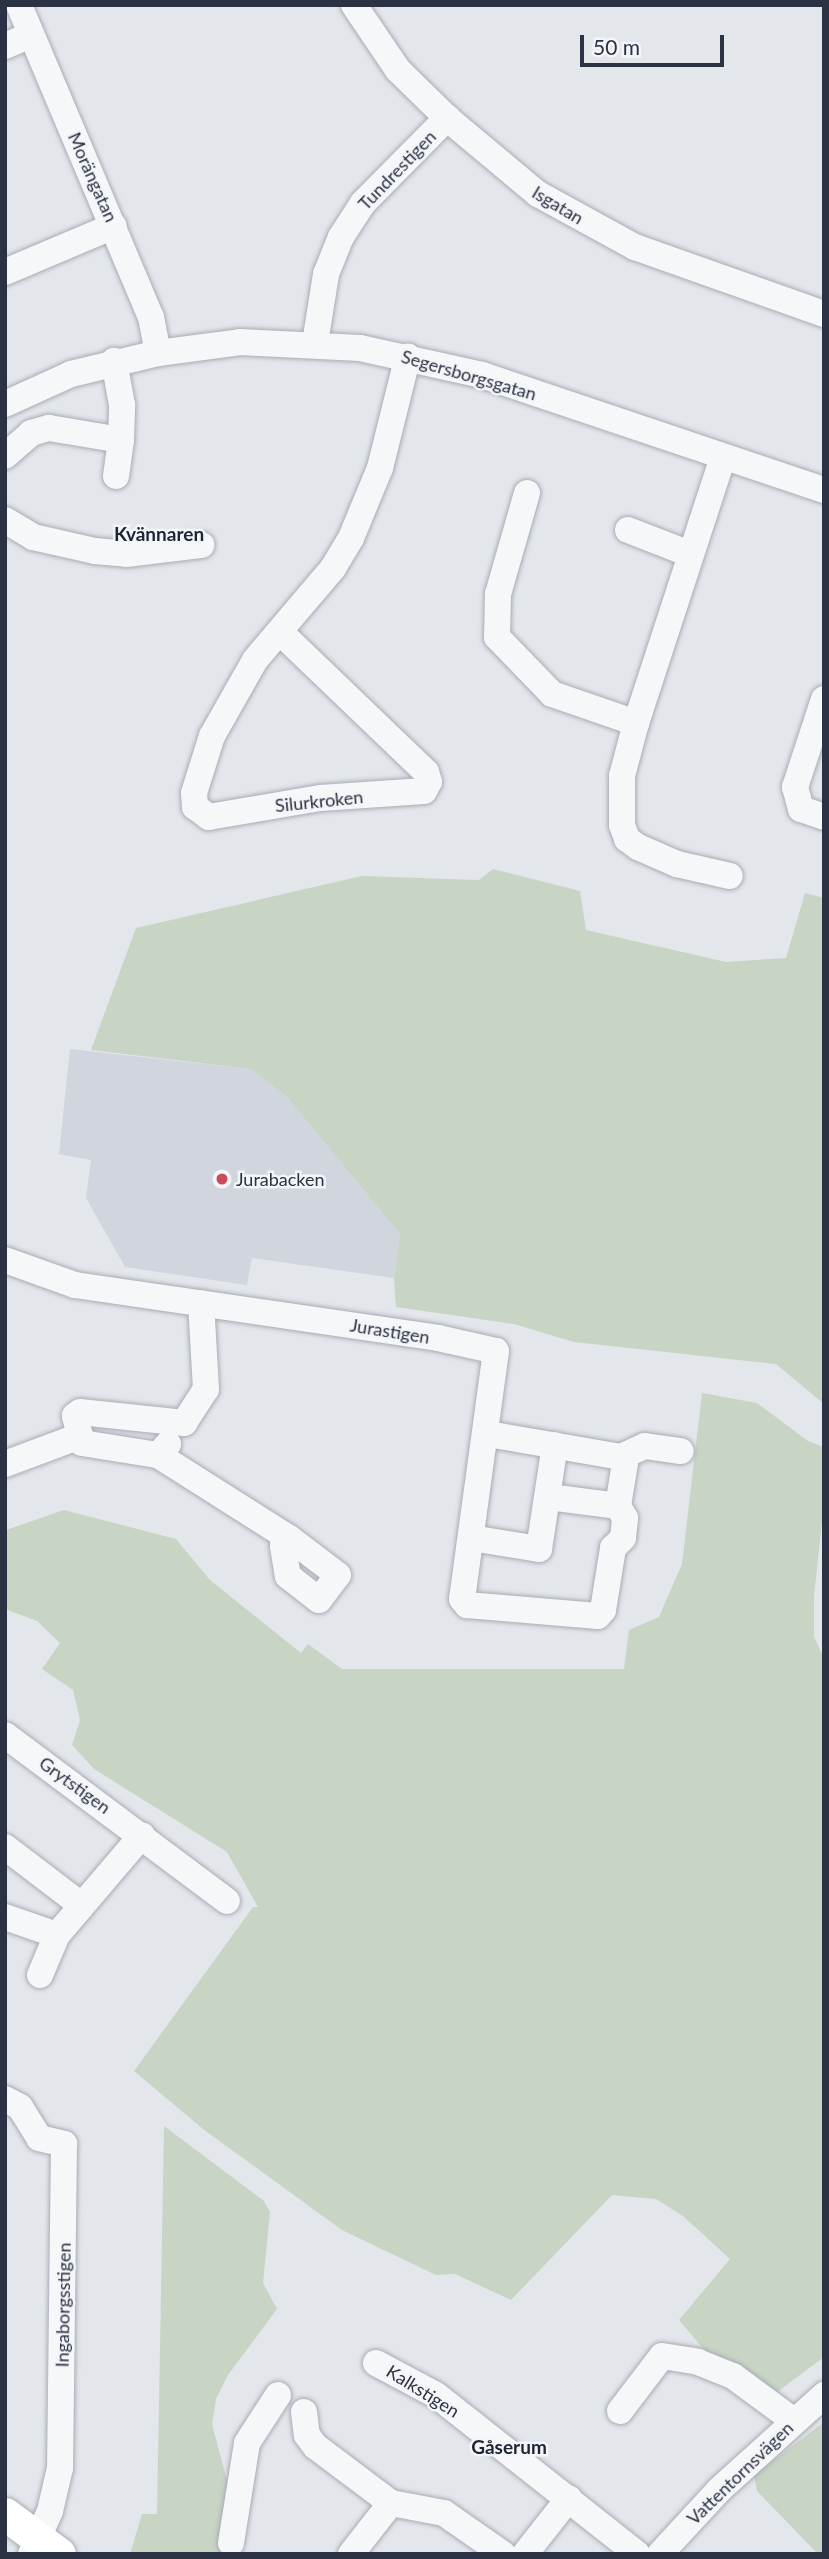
<!DOCTYPE html>
<meta charset="utf-8">
<style>
body{margin:0}
#map{position:relative;width:829px;height:2559px;overflow:hidden;background:#e3e6eb;font-family:Lato,sans-serif}
div>[style]{position:absolute}
[style*='--x']{left:calc(var(--x)*1px);top:calc(var(--y)*1px);width:calc(var(--w)*1px);rotate:calc(var(--a)*1deg)}
.built>*{inset:0;background:#d1d5dd}
.green>*{inset:0;background:#c8d4c4}
.roads{filter:drop-shadow(0 0 2px #a8acb5) drop-shadow(0 0 2px #a8acb5)}
.minor>*{height:26px;margin:-13px;padding:0 13px;transform-origin:13px;border-radius:13px;background:#f6f7f9}
.major>*{height:33px;margin:-16.5px;padding:0 16.5px;transform-origin:16.5px;border-radius:16.5px;background:#fff}
.dots>*{width:19px;height:19px;translate:-50% -50%;box-sizing:border-box;border:4px solid #f3f5f8;border-radius:50%}
span{translate:-50% -50%;white-space:nowrap;text-align:center;line-height:1.15;-webkit-text-stroke:5px #f3f5f8;paint-order:stroke}
.street-label{font-size:18px;color:#2b3243}
.poi-label{font-size:18px;color:#2b3243}
.left{translate:0 -50%;text-align:left}
.neighbourhood-label{font-size:19px;color:#1d2434;font-weight:700}
.frame{position:absolute;inset:0;border:7px solid #2b3243;pointer-events:none}
.scale{position:absolute;left:580px;top:35px;width:144px;height:32px;box-sizing:border-box;border:4px solid #2b3243;border-top:0;padding-left:9px;font-size:21px;line-height:24px;white-space:nowrap;color:#2b3243;-webkit-text-stroke:5px #f3f5f8;paint-order:stroke}
</style>
<div id="map">
<div class="built">
<i style="clip-path:polygon(70px 1049px,251px 1069px,286px 1096px,400px 1234px,394px 1278px,252px 1258px,247px 1285px,125px 1267px,86px 1198px,91px 1160px,59px 1154px)"></i>
</div>
<div class="green">
<i style="clip-path:polygon(493px 869px,580px 891px,586px 930px,726px 962px,786px 958px,805px 893px,824px 898px,824px 1404px,776px 1364px,574px 1342px,514px 1324px,396px 1307px,394px 1278px,400px 1234px,286px 1096px,251px 1069px,91px 1050px,136px 928px,362px 876px,479px 880px)"></i>
<i style="clip-path:polygon(702px 1393px,757px 1403px,808px 1441px,824px 1447px,824px 1504px,814px 1596px,814px 1637px,824px 1658px,824px 2357px,773px 2395px,706px 2352px,679px 2320px,730px 2259px,683px 2216px,656px 2199px,612px 2195px,511px 2300px,455px 2274px,436px 2275px,342px 2230px,203px 2129px,134px 2071px,253px 1907px,258px 1907px,227px 1852px,94px 1769px,72px 1745px,80px 1720px,73px 1690px,42px 1669px,60px 1643px,37px 1621px,5px 1609px,6px 1530px,64px 1510px,176px 1539px,210px 1580px,301px 1653px,308px 1644px,342px 1669px,624px 1669px,629px 1630px,659px 1617px,682px 1564px)"></i>
<i style="clip-path:polygon(164px 2126px,264px 2201px,270px 2212px,263px 2283px,277px 2309px,228px 2375px,216px 2399px,212px 2424px,229px 2488px,225px 2554px,130px 2554px,142px 2514px,157px 2514px)"></i>
<i style="clip-path:polygon(824px 2422px,824px 2554px,818px 2554px,757px 2491px,754px 2475px)"></i>
</div>
<div class="roads">
<div class="minor">
<i style="--x:19;--y:5;--w:339;--a:67.1"></i>
<i style="--x:151;--y:317;--w:37;--a:79"></i>
<i style="--x:354;--y:5;--w:78;--a:55.9"></i>
<i style="--x:398;--y:70;--w:69;--a:44.4"></i>
<i style="--x:447;--y:118;--w:119;--a:39.9"></i>
<i style="--x:538;--y:194;--w:111;--a:28.7"></i>
<i style="--x:635;--y:247;--w:201;--a:19.5"></i>
<i style="--x:5;--y:46;--w:28;--a:-23"></i>
<i style="--x:5;--y:272;--w:118;--a:-22.9"></i>
<i style="--x:315;--y:343;--w:70;--a:-80.9"></i>
<i style="--x:326;--y:274;--w:40;--a:-68"></i>
<i style="--x:341;--y:237;--w:40;--a:-57.1"></i>
<i style="--x:363;--y:203;--w:120;--a:-45.3"></i>
<i style="--x:5;--y:404;--w:72;--a:-24.4"></i>
<i style="--x:71;--y:374;--w:89;--a:-13.6"></i>
<i style="--x:158;--y:353;--w:83;--a:-7.6"></i>
<i style="--x:240;--y:342;--w:120;--a:2.9"></i>
<i style="--x:360;--y:348;--w:125;--a:12.5"></i>
<i style="--x:482;--y:375;--w:361;--a:18.6"></i>
<i style="--x:5;--y:456;--w:35;--a:-41"></i>
<i style="--x:31;--y:433;--w:19;--a:-16"></i>
<i style="--x:49;--y:428;--w:73;--a:9.5"></i>
<i style="--x:121;--y:440;--w:35;--a:-88"></i>
<i style="--x:122;--y:405;--w:45;--a:-100.3"></i>
<i style="--x:723;--y:457;--w:280;--a:108.1"></i>
<i style="--x:636;--y:723;--w:55;--a:104.8"></i>
<i style="--x:622;--y:776;--w:49;--a:90"></i>
<i style="--x:622;--y:825;--w:15;--a:70"></i>
<i style="--x:627;--y:839;--w:14;--a:36"></i>
<i style="--x:638;--y:847;--w:43;--a:23.6"></i>
<i style="--x:677;--y:864;--w:54;--a:12.8"></i>
<i style="--x:116;--y:476;--w:36;--a:-82"></i>
<i style="--x:527;--y:493;--w:105;--a:106"></i>
<i style="--x:498;--y:594;--w:43;--a:91.3"></i>
<i style="--x:497;--y:637;--w:79;--a:46"></i>
<i style="--x:552;--y:694;--w:89;--a:19"></i>
<i style="--x:5;--y:520;--w:33;--a:31"></i>
<i style="--x:33;--y:537;--w:64;--a:12.7"></i>
<i style="--x:95;--y:551;--w:32;--a:5"></i>
<i style="--x:127;--y:554;--w:75;--a:-6.9"></i>
<i style="--x:628;--y:530;--w:66;--a:21.2"></i>
<i style="--x:280;--y:632;--w:202;--a:43.8"></i>
<i style="--x:426;--y:772;--w:10;--a:73"></i>
<i style="--x:429;--y:782;--w:10;--a:119"></i>
<i style="--x:424;--y:791;--w:104;--a:176.1"></i>
<i style="--x:320;--y:798;--w:113;--a:170.3"></i>
<i style="--x:209;--y:817;--w:17;--a:-144"></i>
<i style="--x:195;--y:807;--w:14;--a:-94"></i>
<i style="--x:194;--y:793;--w:60;--a:-72.5"></i>
<i style="--x:212;--y:736;--w:87;--a:-60.5"></i>
<i style="--x:255;--y:660;--w:121;--a:-49.7"></i>
<i style="--x:333;--y:568;--w:35;--a:-59"></i>
<i style="--x:351;--y:538;--w:76;--a:-67.5"></i>
<i style="--x:380;--y:468;--w:115;--a:-76"></i>
<i style="--x:824;--y:699;--w:93;--a:108.2"></i>
<i style="--x:795;--y:787;--w:23;--a:75"></i>
<i style="--x:801;--y:809;--w:24;--a:19"></i>
<i style="--x:5;--y:1260;--w:74;--a:19.7"></i>
<i style="--x:75;--y:1285;--w:367;--a:8.3"></i>
<i style="--x:438;--y:1338;--w:59;--a:12.6"></i>
<i style="--x:496;--y:1351;--w:250;--a:97.8"></i>
<i style="--x:462;--y:1599;--w:8;--a:50"></i>
<i style="--x:467;--y:1605;--w:131;--a:4.8"></i>
<i style="--x:598;--y:1616;--w:8;--a:-50"></i>
<i style="--x:603;--y:1610;--w:63;--a:-80.8"></i>
<i style="--x:613;--y:1548;--w:14;--a:-45"></i>
<i style="--x:623;--y:1538;--w:20;--a:-84"></i>
<i style="--x:625;--y:1518;--w:14;--a:-120"></i>
<i style="--x:618;--y:1506;--w:44;--a:-80.8"></i>
<i style="--x:625;--y:1463;--w:7;--a:-124"></i>
<i style="--x:621;--y:1457;--w:135;--a:-170.2"></i>
<i style="--x:80;--y:1436;--w:7;--a:74"></i>
<i style="--x:82;--y:1443;--w:77;--a:9"></i>
<i style="--x:158;--y:1455;--w:15;--a:-48"></i>
<i style="--x:158;--y:1455;--w:155;--a:32.4"></i>
<i style="--x:289;--y:1538;--w:10;--a:127"></i>
<i style="--x:283;--y:1546;--w:30;--a:81"></i>
<i style="--x:288;--y:1576;--w:39;--a:38"></i>
<i style="--x:319;--y:1600;--w:31;--a:-53"></i>
<i style="--x:338;--y:1575;--w:61;--a:-142.9"></i>
<i style="--x:621;--y:1457;--w:26;--a:-25"></i>
<i style="--x:645;--y:1446;--w:36;--a:8"></i>
<i style="--x:5;--y:1464;--w:80;--a:-20.5"></i>
<i style="--x:80;--y:1436;--w:21;--a:-104"></i>
<i style="--x:75;--y:1416;--w:6;--a:-39"></i>
<i style="--x:80;--y:1412;--w:105;--a:6"></i>
<i style="--x:184;--y:1423;--w:40;--a:-57.1"></i>
<i style="--x:206;--y:1389;--w:86;--a:-93.3"></i>
<i style="--x:549;--y:1497;--w:70;--a:7.4"></i>
<i style="--x:471;--y:1538;--w:69;--a:9.2"></i>
<i style="--x:539;--y:1549;--w:105;--a:-81.3"></i>
<i style="--x:5;--y:1735;--w:277;--a:36.8"></i>
<i style="--x:5;--y:1847;--w:96;--a:37.3"></i>
<i style="--x:5;--y:1917;--w:55;--a:19.1"></i>
<i style="--x:57;--y:1935;--w:131;--a:-49.6"></i>
<i style="--x:40;--y:1975;--w:43;--a:-67"></i>
<i style="--x:5;--y:2099;--w:17;--a:28"></i>
<i style="--x:20;--y:2107;--w:36;--a:58"></i>
<i style="--x:39;--y:2138;--w:26;--a:13"></i>
<i style="--x:64;--y:2144;--w:324;--a:90.7"></i>
<i style="--x:60;--y:2468;--w:44;--a:103.1"></i>
<i style="--x:50;--y:2511;--w:47;--a:113.8"></i>
<i style="--x:376;--y:2363;--w:68;--a:28.1"></i>
<i style="--x:436;--y:2395;--w:256;--a:38.3"></i>
<i style="--x:620;--y:2411;--w:69;--a:-52.6"></i>
<i style="--x:662;--y:2356;--w:36;--a:9"></i>
<i style="--x:698;--y:2362;--w:38;--a:22"></i>
<i style="--x:733;--y:2376;--w:76;--a:36.4"></i>
<i style="--x:304;--y:2412;--w:23;--a:83"></i>
<i style="--x:307;--y:2435;--w:14;--a:54"></i>
<i style="--x:315;--y:2446;--w:95;--a:36.9"></i>
<i style="--x:391;--y:2503;--w:54;--a:10.7"></i>
<i style="--x:444;--y:2513;--w:72;--a:34.8"></i>
<i style="--x:231;--y:2543;--w:101;--a:-80.9"></i>
<i style="--x:247;--y:2443;--w:57;--a:-57.1"></i>
<i style="--x:351;--y:2554;--w:65;--a:-51.9"></i>
<i style="--x:525;--y:2554;--w:71;--a:-51.8"></i>
<i style="--x:660;--y:2554;--w:87;--a:-47.3"></i>
<i style="--x:719;--y:2490;--w:142;--a:-42.1"></i>
</div>
<div class="major">
<i style="--x:5;--y:2514;--w:67;--a:36.5"></i>
</div>
</div>
<div class="dots">
<i style="left:222px;top:1179px;background:#cb4c59"></i>
</div>
<div class="street-label">
<span style="left:397px;top:170px;rotate:-46deg">Tundrestigen</span>
<span style="left:93px;top:177px;rotate:66deg">Morängatan</span>
<span style="left:558px;top:205px;rotate:31deg">Isgatan</span>
<span style="left:469px;top:375px;rotate:16deg">Segersborgsgatan</span>
<span style="left:319px;top:801px;rotate:-6deg">Silurkroken</span>
<span style="left:390px;top:1331px;rotate:9deg">Jurastigen</span>
<span style="left:75px;top:1785px;rotate:36deg">Grytstigen</span>
<span style="left:63px;top:2305px;rotate:-89deg">Ingaborgsstigen</span>
<span style="left:423px;top:2391px;rotate:32deg">Kalkstigen</span>
<span style="left:740px;top:2473px;rotate:-44deg">Vattentornsvägen</span>
</div>
<div class="poi-label">
<span class="left" style="left:236px;top:1179px">Jurabacken</span>
</div>
<div class="neighbourhood-label">
<span style="left:159px;top:534px">Kvännaren</span>
<span style="left:509px;top:2447px">Gåserum</span>
</div>
<div class="frame"></div>
<div class="scale">50 m</div>
</div>
